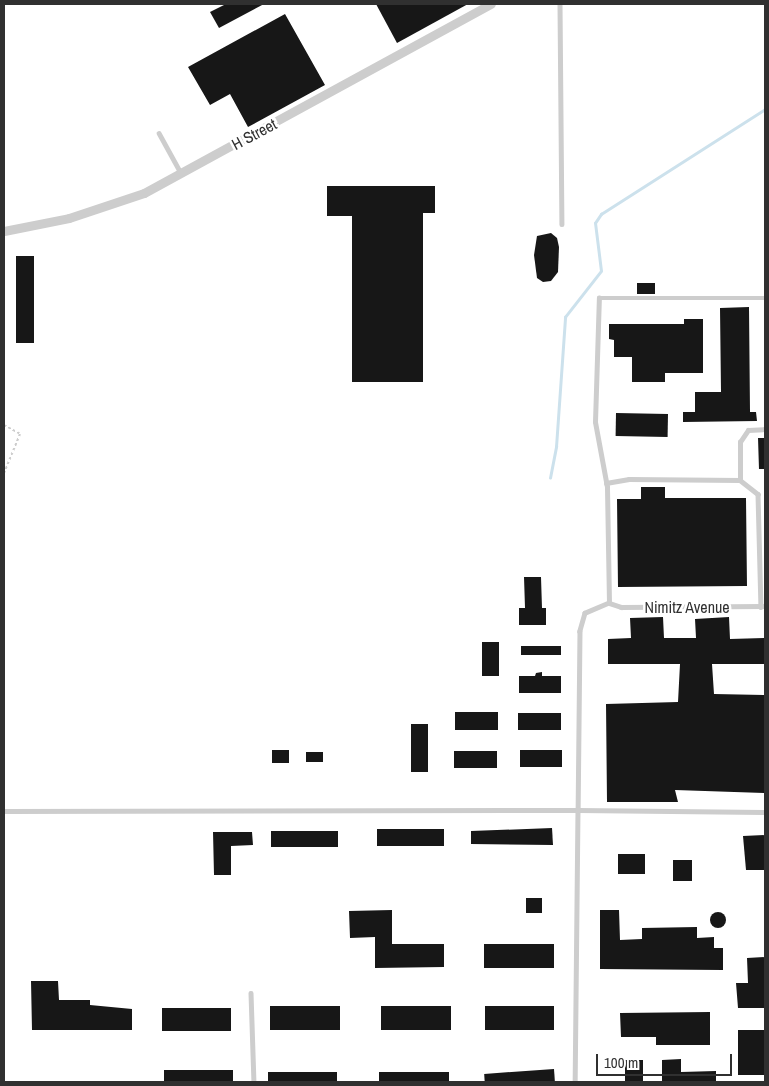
<!DOCTYPE html>
<style>
body{margin:0}
#map{position:relative;width:769px;height:1086px;overflow:hidden;background:#fff;font-family:"Archivo Narrow",sans-serif}
div>[style]{position:absolute}
[style*='--x']{left:calc(var(--x)*1px);top:calc(var(--y)*1px);width:calc(var(--w)*1px);rotate:calc(var(--a)*1deg)}
.stream>*{height:2.5px;margin:-1.25px;padding:0 1.25px;transform-origin:1.25px;border-radius:1.25px;background:#cce1ec}
.building>*{inset:0;background:#171717;transform-origin:0 0}
.round{border-radius:50%}
.path>*{height:2px;margin-top:-1px;transform-origin:0;background:repeating-linear-gradient(90deg,#cdcdcd 0 2.5px,transparent 0 5px)}
.lane>*{height:4.5px;margin:-2.25px;padding:0 2.25px;transform-origin:2.25px;border-radius:2.25px;background:#cdcdcd}
.street>*{height:9px;margin:-4.5px;padding:0 4.5px;transform-origin:4.5px;border-radius:4.5px;background:#cdcdcd}
span{translate:-50% -50%;white-space:nowrap;text-align:center;line-height:1.15;-webkit-text-stroke:5px #fff;paint-order:stroke}
.street-label{font-size:16px;color:#303030}
.frame{position:absolute;inset:0;border:5px solid #303030;pointer-events:none}
.scale{position:absolute;left:596px;top:1054px;width:136px;height:22px;box-sizing:border-box;border:2px solid #303030;border-top:0;padding-left:6px;font-size:15px;line-height:18px;white-space:nowrap;color:#303030;-webkit-text-stroke:4px #fff;paint-order:stroke}
</style>
<div id="map">
<div class="stream">
<i style="--x:550;--y:478;--w:32;--a:-79"></i>
<i style="--x:556;--y:447;--w:130;--a:-86"></i>
<i style="--x:565;--y:317;--w:58;--a:-52"></i>
<i style="--x:601;--y:271;--w:48;--a:-97.1"></i>
<i style="--x:595;--y:223;--w:11;--a:-56"></i>
<i style="--x:601;--y:214;--w:195;--a:-32.6"></i>
</div>
<div class="building">
<i style="clip-path:polygon(226px 4px,264px 4px,219px 28px,210px 12px)"></i>
<i style="clip-path:polygon(376px 4px,468px 4px,397px 43px)"></i>
<i style="clip-path:polygon(285px 14px,325px 85px,248px 127px,230px 94px,210px 105px,188px 67px)"></i>
<i style="clip-path:polygon(327px 186px,435px 186px,435px 213px,423px 213px,423px 382px,352px 382px,352px 216px,327px 216px)"></i>
<i style="clip-path:polygon(551px 233px,557px 238px,559px 247px,558px 272px,551px 281px,543px 282px,537px 278px,534px 255px,537px 236px)"></i>
<i style="left:16px;top:256px;width:18px;height:87px"></i>
<i style="left:637px;top:283px;width:18px;height:11px"></i>
<i style="clip-path:polygon(749px 307px,750px 412px,756px 412px,757px 421px,683px 422px,683px 412px,695px 412px,695px 392px,721px 392px,720px 308px)"></i>
<i style="clip-path:polygon(684px 319px,703px 319px,703px 373px,665px 373px,665px 382px,632px 382px,632px 357px,614px 357px,614px 340px,609px 339px,609px 324px,684px 324px)"></i>
<i style="left:616px;top:413px;width:52px;height:23px;rotate:1deg"></i>
<i style="clip-path:polygon(758px 438px,765px 438px,765px 469px,759px 469px)"></i>
<i style="clip-path:polygon(641px 487px,665px 487px,665px 498px,746px 498px,747px 586px,618px 587px,617px 499px,641px 499px)"></i>
<i style="clip-path:polygon(524px 577px,541px 577px,542px 608px,546px 608px,546px 625px,519px 625px,519px 608px,525px 608px)"></i>
<i style="clip-path:polygon(663px 617px,664px 638px,696px 638px,695px 619px,729px 617px,730px 639px,765px 638px,765px 664px,712px 664px,714px 694px,765px 695px,765px 793px,675px 790px,678px 802px,607px 802px,606px 704px,678px 702px,680px 664px,608px 664px,608px 639px,631px 638px,630px 618px)"></i>
<i style="left:482px;top:642px;width:17px;height:34px"></i>
<i style="left:561px;top:646px;width:9px;height:40px;rotate:90deg"></i>
<i style="clip-path:polygon(542px 672px,542px 676px,561px 676px,561px 693px,519px 693px,519px 676px,535px 676px,536px 673px)"></i>
<i style="left:455px;top:712px;width:43px;height:18px"></i>
<i style="left:518px;top:713px;width:43px;height:17px"></i>
<i style="left:411px;top:724px;width:17px;height:48px"></i>
<i style="left:272px;top:750px;width:17px;height:13px"></i>
<i style="left:520px;top:750px;width:42px;height:17px"></i>
<i style="left:454px;top:751px;width:43px;height:17px"></i>
<i style="left:323px;top:752px;width:10px;height:17px;rotate:90deg"></i>
<i style="clip-path:polygon(552px 828px,553px 845px,471px 844px,471px 831px)"></i>
<i style="left:444px;top:829px;width:17px;height:67px;rotate:90deg"></i>
<i style="left:338px;top:831px;width:16px;height:67px;rotate:90deg"></i>
<i style="clip-path:polygon(213px 832px,252px 832px,253px 845px,231px 846px,231px 875px,214px 875px)"></i>
<i style="clip-path:polygon(765px 835px,765px 870px,746px 870px,743px 836px)"></i>
<i style="left:618px;top:854px;width:27px;height:20px"></i>
<i style="left:673px;top:860px;width:19px;height:21px"></i>
<i style="left:526px;top:898px;width:16px;height:15px"></i>
<i style="clip-path:polygon(392px 910px,392px 944px,444px 944px,444px 967px,375px 968px,375px 937px,350px 938px,349px 911px)"></i>
<i style="clip-path:polygon(600px 910px,619px 910px,620px 940px,642px 939px,642px 928px,697px 927px,697px 938px,714px 937px,714px 948px,723px 948px,723px 970px,600px 969px)"></i>
<i class="round" style="left:710px;top:912px;width:16px;height:16px"></i>
<i style="left:554px;top:944px;width:24px;height:70px;rotate:90deg"></i>
<i style="clip-path:polygon(765px 957px,765px 1008px,738px 1008px,736px 983px,748px 983px,747px 958px)"></i>
<i style="clip-path:polygon(31px 981px,58px 981px,59px 1000px,90px 1000px,90px 1005px,132px 1009px,132px 1030px,32px 1030px)"></i>
<i style="left:340px;top:1006px;width:24px;height:70px;rotate:90deg"></i>
<i style="left:451px;top:1006px;width:24px;height:70px;rotate:90deg"></i>
<i style="left:554px;top:1006px;width:24px;height:69px;rotate:90deg"></i>
<i style="left:162px;top:1008px;width:69px;height:23px"></i>
<i style="clip-path:polygon(710px 1012px,710px 1045px,656px 1045px,656px 1037px,621px 1037px,620px 1013px)"></i>
<i style="left:738px;top:1030px;width:27px;height:45px"></i>
<i style="clip-path:polygon(681px 1059px,681px 1072px,716px 1071px,716px 1082px,662px 1082px,662px 1060px)"></i>
<i style="left:625px;top:1060px;width:18px;height:22px"></i>
<i style="left:554px;top:1069px;width:13px;height:70px;rotate:86deg"></i>
<i style="left:164px;top:1070px;width:69px;height:12px"></i>
<i style="left:268px;top:1072px;width:69px;height:10px"></i>
<i style="left:449px;top:1072px;width:10px;height:70px;rotate:90deg"></i>
</div>
<div class="path">
<i style="--x:4;--y:425;--w:18;--a:29"></i>
<i style="--x:20;--y:434;--w:42;--a:112.3"></i>
</div>
<div class="lane">
<i style="--x:560;--y:4;--w:220;--a:89.5"></i>
<i style="--x:159;--y:133;--w:46;--a:61.2"></i>
<i style="--x:740;--y:480;--w:38;--a:-90"></i>
<i style="--x:740;--y:442;--w:14;--a:-56"></i>
<i style="--x:748;--y:430;--w:17;--a:-3"></i>
<i style="--x:606;--y:483;--w:23;--a:-10"></i>
<i style="--x:629;--y:479;--w:111;--a:0.5"></i>
<i style="--x:740;--y:480;--w:23;--a:38"></i>
<i style="--x:758;--y:494;--w:113;--a:88.5"></i>
<i style="--x:609;--y:603;--w:116;--a:-91"></i>
<i style="--x:607;--y:487;--w:66;--a:-100.5"></i>
<i style="--x:595;--y:422;--w:124;--a:-88.2"></i>
<i style="--x:599;--y:298;--w:166;--a:0"></i>
<i style="--x:609;--y:603;--w:26;--a:157"></i>
<i style="--x:585;--y:613;--w:19;--a:106"></i>
<i style="--x:580;--y:631;--w:179;--a:90.6"></i>
<i style="--x:578;--y:810;--w:187;--a:0.6"></i>
<i style="--x:609;--y:603;--w:13;--a:18"></i>
<i style="--x:621;--y:607;--w:144;--a:-0.4"></i>
<i style="--x:4;--y:811;--w:574;--a:-0.1"></i>
<i style="--x:578;--y:810;--w:272;--a:90.6"></i>
<i style="--x:251;--y:993;--w:89;--a:88.1"></i>
</div>
<div class="street">
<i style="--x:4;--y:231;--w:66;--a:-11.3"></i>
<i style="--x:69;--y:218;--w:79;--a:-18.4"></i>
<i style="--x:144;--y:193;--w:395;--a:-28.6"></i>
</div>
<div class="street-label">
<span style="left:254px;top:134px;rotate:-28deg">H Street</span>
<span style="left:687px;top:607px">Nimitz Avenue</span>
</div>
<div class="frame"></div>
<div class="scale">100 m</div>
</div>
